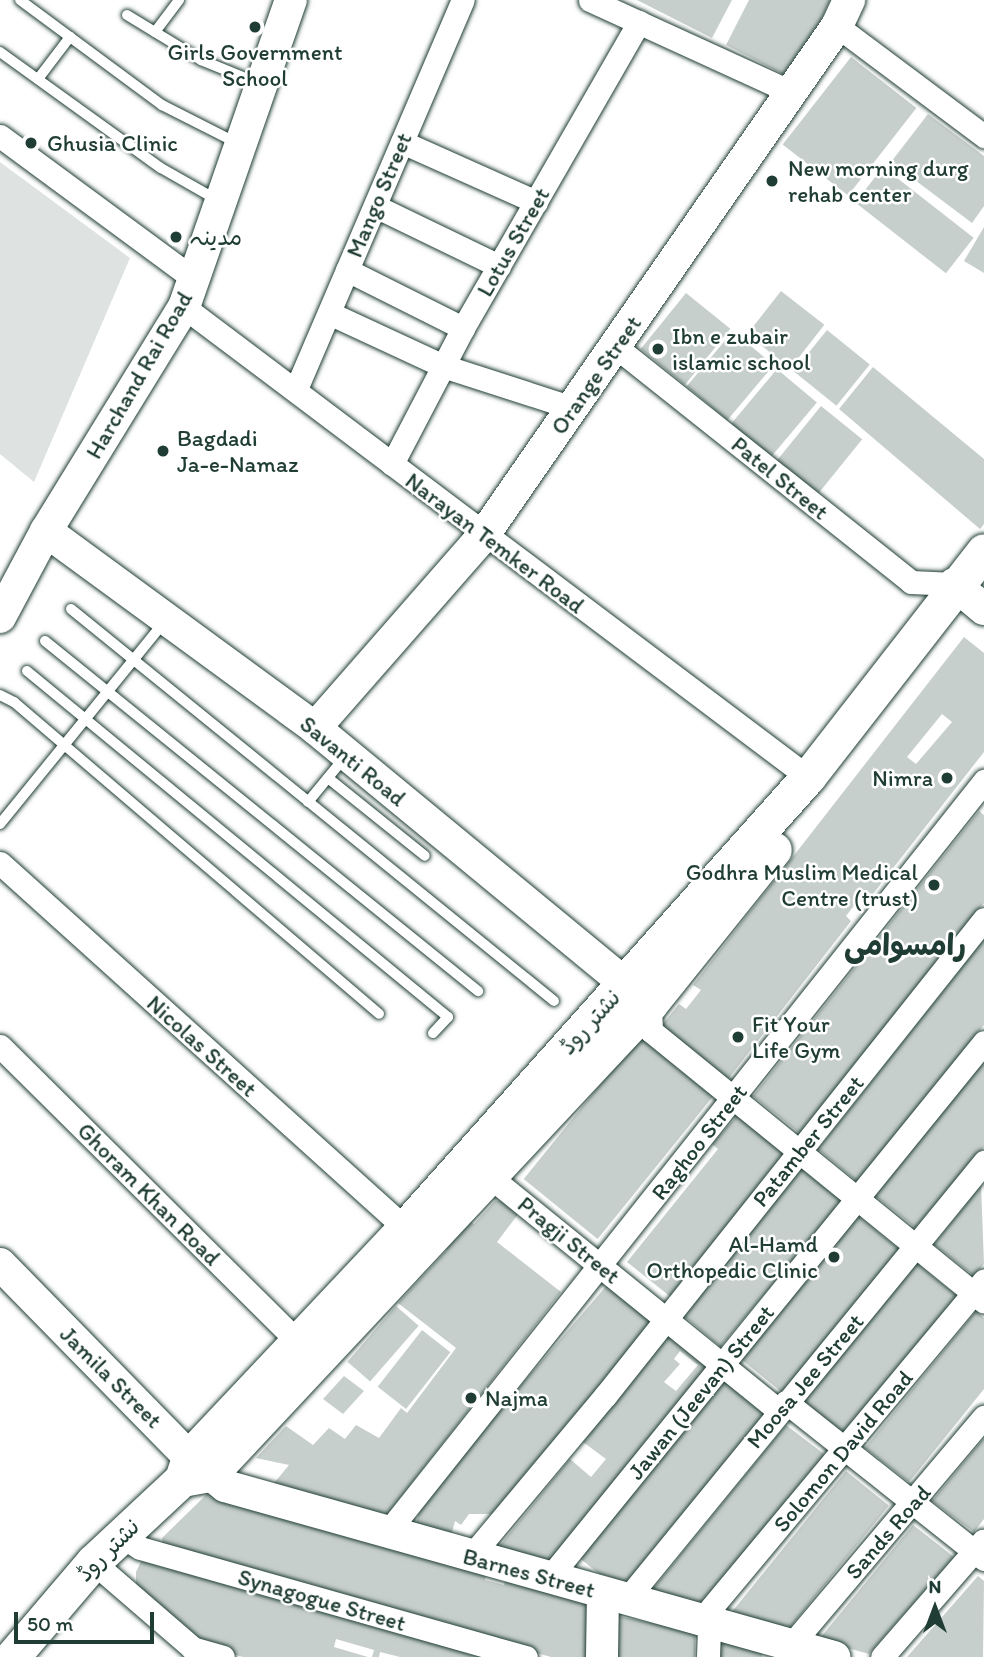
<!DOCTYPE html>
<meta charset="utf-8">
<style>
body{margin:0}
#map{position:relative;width:984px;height:1657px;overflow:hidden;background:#fff;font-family:Itim,"Playpen Sans Arabic",sans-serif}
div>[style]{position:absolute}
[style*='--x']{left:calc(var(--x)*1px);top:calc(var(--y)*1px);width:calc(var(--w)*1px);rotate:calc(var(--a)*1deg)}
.green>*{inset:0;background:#dee3e2}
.building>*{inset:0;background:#c7cfcc;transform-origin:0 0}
.roads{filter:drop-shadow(0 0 2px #1f3d34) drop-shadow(0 0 2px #1f3d34)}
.lane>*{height:10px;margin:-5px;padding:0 5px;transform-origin:5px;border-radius:5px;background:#fff}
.street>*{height:23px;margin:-11.5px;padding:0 11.5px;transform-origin:11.5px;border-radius:11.5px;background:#fff}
.secondary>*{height:32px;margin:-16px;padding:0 16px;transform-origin:16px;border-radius:16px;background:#fff}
.primary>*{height:35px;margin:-17.5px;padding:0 17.5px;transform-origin:17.5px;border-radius:17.5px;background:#fff}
.dots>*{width:19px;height:19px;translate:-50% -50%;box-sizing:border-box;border:4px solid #fff;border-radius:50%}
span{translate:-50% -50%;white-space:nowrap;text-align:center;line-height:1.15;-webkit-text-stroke:5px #fff;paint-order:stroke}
.poi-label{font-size:23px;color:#1f3d34}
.left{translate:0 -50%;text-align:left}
.right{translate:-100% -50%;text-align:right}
.street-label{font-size:23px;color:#1f3d34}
.district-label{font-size:30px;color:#1f3d34;font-weight:700}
.north{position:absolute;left:900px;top:1573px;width:70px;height:70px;-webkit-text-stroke:5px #fff;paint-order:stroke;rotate:0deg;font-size:19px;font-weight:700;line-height:28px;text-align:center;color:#1f3d34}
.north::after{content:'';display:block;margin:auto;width:24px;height:32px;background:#1f3d34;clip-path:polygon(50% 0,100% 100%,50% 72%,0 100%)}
.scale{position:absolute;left:14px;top:1612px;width:140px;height:32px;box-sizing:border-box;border:4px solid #1f3d34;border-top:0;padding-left:9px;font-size:21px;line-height:24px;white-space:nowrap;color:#1f3d34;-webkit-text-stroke:5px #fff;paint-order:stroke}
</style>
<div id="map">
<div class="green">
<i style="clip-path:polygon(0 162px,130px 258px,34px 482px,0 454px)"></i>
</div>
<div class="building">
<i style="clip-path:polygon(637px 0,732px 0,712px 38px)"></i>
<i style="clip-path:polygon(749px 0,830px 0,814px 36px,785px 75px,726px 45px)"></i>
<i style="left:851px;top:57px;width:83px;height:111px;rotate:38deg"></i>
<i style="clip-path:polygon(928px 114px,984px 156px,984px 206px,972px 223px,891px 162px)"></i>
<i style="left:883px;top:167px;width:115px;height:45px;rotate:38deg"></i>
<i style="clip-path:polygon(984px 227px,984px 273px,964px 261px)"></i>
<i style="left:781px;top:291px;width:55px;height:55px;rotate:38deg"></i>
<i style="left:686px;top:293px;width:57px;height:72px;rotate:39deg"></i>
<i style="left:827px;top:330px;width:55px;height:53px;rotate:39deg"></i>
<i style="left:733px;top:331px;width:53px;height:72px;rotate:40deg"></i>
<i style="clip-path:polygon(873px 367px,984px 459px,984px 524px,980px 529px,839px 409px)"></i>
<i style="left:777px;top:369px;width:52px;height:72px;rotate:40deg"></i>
<i style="left:821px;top:406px;width:53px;height:72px;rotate:39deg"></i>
<i style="clip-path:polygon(evenodd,964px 637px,984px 653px,984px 752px,872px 895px,866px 890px,846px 916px,851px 921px,725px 1083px,659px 1029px,679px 1004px,686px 1009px,701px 990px,693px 985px,964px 637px,942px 714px,952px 722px,916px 764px,907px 757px,942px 714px)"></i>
<i style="clip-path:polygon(979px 811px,984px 815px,984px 903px,802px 1135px,753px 1096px)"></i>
<i style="clip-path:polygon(984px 939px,984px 1025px,858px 1182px,818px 1149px)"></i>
<i style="left:642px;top:1033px;width:95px;height:188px;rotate:39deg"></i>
<i style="clip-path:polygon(984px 1056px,984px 1147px,917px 1229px,873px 1194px)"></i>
<i style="clip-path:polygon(739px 1114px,788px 1154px,672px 1298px,627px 1262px,718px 1149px,712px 1144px)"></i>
<i style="left:804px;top:1166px;width:52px;height:192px;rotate:40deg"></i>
<i style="clip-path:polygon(981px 1185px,984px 1264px,974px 1276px,934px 1244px)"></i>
<i style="clip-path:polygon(502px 1200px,519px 1213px,497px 1242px,561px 1292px,378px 1526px,265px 1494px,289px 1465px,256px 1458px,286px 1426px,313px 1445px,329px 1428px,345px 1439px,356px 1425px,379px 1438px,401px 1408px,407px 1413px,456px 1348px,398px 1303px,447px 1250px,444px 1247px,468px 1220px,474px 1224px,495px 1201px)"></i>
<i style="left:857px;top:1215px;width:55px;height:185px;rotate:39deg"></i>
<i style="left:915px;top:1262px;width:55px;height:181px;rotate:39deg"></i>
<i style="clip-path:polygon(608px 1284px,654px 1320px,494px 1514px,469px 1514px,461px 1525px,455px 1521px,450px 1540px,415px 1530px,421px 1502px)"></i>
<i style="left:396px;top:1306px;width:30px;height:74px;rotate:41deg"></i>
<i style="clip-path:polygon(976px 1311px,984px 1318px,984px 1389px,909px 1482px,865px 1448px)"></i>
<i style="left:422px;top:1330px;width:36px;height:72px;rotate:38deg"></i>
<i style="clip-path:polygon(evenodd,671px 1333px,713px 1367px,549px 1563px,497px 1549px,570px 1459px,591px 1477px,606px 1459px,583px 1442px,671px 1333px,680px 1351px,698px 1365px,676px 1391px,664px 1382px,680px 1364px,674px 1359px,680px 1351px)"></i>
<i style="clip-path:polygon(344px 1376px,364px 1391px,343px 1414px,323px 1399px)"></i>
<i style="left:725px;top:1376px;width:58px;height:233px;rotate:39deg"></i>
<i style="clip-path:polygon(786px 1425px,828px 1457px,701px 1609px,648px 1595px)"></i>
<i style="clip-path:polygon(984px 1438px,984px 1519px,974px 1532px,932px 1501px)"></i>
<i style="left:846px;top:1471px;width:55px;height:186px;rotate:39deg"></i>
<i style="clip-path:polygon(207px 1494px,486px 1574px,485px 1580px,504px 1585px,505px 1579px,593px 1604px,591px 1657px,551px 1657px,163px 1548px,162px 1538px)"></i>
<i style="clip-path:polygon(913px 1525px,954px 1557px,869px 1654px,826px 1642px,821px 1637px)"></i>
<i style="clip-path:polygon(143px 1557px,499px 1657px,400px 1657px,380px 1652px,379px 1657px,372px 1657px,374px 1650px,336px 1639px,334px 1647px,368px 1657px,243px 1657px,211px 1648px,136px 1587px,136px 1572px)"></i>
<i style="clip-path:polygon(978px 1576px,984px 1581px,983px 1657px,907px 1657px)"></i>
<i style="clip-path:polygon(612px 1615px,695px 1632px,695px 1657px,611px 1657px)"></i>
<i style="clip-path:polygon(715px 1638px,762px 1649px,762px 1657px,714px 1657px)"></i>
</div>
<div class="roads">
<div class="lane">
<i style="--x:20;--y:0;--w:177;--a:36.5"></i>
<i style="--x:162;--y:105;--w:86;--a:26.9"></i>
<i style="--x:127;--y:15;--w:87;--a:31.3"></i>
<i style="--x:201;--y:60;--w:64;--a:22.1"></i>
<i style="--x:155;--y:32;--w:40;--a:-53"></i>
<i style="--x:0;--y:52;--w:198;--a:35.8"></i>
<i style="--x:161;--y:168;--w:64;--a:29.7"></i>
<i style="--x:38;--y:79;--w:53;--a:-52.7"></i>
<i style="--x:71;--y:609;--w:622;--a:39.06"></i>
<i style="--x:45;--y:641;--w:557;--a:38.95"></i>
<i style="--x:27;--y:671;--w:545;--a:39.42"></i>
<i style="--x:448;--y:1017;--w:22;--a:133"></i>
<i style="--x:0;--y:695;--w:16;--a:27"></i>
<i style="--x:14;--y:702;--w:480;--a:40.5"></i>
<i style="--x:328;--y:778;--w:124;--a:38.8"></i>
<i style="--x:308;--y:802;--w:58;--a:-50.6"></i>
<i style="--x:0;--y:824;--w:260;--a:-50.9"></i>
</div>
<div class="street">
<i style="--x:590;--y:0;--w:221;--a:24.6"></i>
<i style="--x:837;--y:26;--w:184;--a:36.8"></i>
<i style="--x:0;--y:136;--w:241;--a:36.4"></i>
<i style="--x:402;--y:142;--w:147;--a:24.1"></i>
<i style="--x:375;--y:206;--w:138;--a:25.8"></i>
<i style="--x:347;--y:270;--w:130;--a:26.6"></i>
<i style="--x:184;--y:307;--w:781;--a:36.99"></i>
<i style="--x:329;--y:313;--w:126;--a:24.9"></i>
<i style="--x:443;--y:366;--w:137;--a:17.9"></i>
<i style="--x:616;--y:347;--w:377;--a:38.5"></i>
<i style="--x:911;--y:582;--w:43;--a:2.7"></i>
<i style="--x:296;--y:389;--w:423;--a:-66.8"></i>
<i style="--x:392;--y:464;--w:153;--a:-62.4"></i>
<i style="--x:463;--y:328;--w:353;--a:-60.1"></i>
<i style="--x:0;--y:863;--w:545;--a:42.03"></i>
<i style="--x:650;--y:1004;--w:27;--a:88"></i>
<i style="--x:651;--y:1031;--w:429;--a:39.1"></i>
<i style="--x:0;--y:1046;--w:420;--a:44.8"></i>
<i style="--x:489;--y:1176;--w:373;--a:39"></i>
<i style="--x:786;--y:1402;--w:253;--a:38.4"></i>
<i style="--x:386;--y:1534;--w:962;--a:-51.54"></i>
<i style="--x:121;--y:1536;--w:22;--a:32"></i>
<i style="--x:140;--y:1548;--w:401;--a:15.8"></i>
<i style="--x:471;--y:1556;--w:209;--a:-50.1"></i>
<i style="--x:605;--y:1396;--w:609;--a:-51.53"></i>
<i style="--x:93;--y:1562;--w:145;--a:40.8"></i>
<i style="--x:549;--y:1578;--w:690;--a:-50.94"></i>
<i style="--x:626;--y:1600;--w:566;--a:-50.74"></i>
<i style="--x:701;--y:1620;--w:442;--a:-50.2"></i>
<i style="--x:791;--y:1645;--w:299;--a:-49.8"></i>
<i style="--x:192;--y:1648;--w:32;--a:16"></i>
<i style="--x:708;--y:1657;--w:35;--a:-88"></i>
<i style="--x:882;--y:1657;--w:154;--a:-49"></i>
</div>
<div class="secondary">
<i style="--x:46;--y:531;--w:333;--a:36.2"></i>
<i style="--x:315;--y:728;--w:425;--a:39.5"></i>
<i style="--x:954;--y:584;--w:39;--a:40"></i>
<i style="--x:0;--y:617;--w:98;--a:-61.9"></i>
<i style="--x:46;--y:531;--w:263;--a:-58.4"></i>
<i style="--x:184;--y:307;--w:325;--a:-70.8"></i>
<i style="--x:315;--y:728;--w:255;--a:-48.8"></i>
<i style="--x:483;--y:536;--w:621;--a:-55.23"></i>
<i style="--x:837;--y:26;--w:29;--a:-65"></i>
<i style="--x:0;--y:1264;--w:270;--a:45.6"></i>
<i style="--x:189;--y:1457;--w:46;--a:38.9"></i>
<i style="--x:225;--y:1486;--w:633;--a:15.68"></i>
<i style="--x:602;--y:1657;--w:64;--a:-89.1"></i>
</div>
<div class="primary">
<i style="--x:182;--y:1479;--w:28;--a:-10"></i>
<i style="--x:210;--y:1474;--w:644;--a:-46.89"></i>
<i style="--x:650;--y:1004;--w:198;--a:-51.3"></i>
<i style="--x:12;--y:1657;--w:125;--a:-49.5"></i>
<i style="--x:93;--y:1562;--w:122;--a:-43"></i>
<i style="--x:182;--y:1479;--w:23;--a:-72"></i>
<i style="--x:189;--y:1457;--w:315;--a:-46.7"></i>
<i style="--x:405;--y:1228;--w:605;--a:-48.22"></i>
<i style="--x:808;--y:777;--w:286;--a:-52.1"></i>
</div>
</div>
<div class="dots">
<i style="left:255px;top:27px;background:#1f3d34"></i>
<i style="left:31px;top:143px;background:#1f3d34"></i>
<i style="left:772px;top:181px;background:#1f3d34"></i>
<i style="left:176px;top:237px;background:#1f3d34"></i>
<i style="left:658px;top:349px;background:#1f3d34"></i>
<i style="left:163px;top:451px;background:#1f3d34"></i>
<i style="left:947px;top:778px;background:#1f3d34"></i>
<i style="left:934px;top:885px;background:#1f3d34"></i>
<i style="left:738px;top:1037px;background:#1f3d34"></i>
<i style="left:834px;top:1257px;background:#1f3d34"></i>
<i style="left:471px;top:1398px;background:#1f3d34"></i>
</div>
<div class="poi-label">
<span style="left:255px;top:65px">Girls Government<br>School</span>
<span class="left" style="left:47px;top:143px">Ghusia Clinic</span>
<span class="left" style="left:788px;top:181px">New morning durg<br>rehab center</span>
<span class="left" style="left:190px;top:237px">مدینہ</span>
<span class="left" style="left:672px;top:349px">Ibn e zubair<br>islamic school</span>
<span class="left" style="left:177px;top:451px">Bagdadi<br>Ja-e-Namaz</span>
<span class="right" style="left:933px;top:778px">Nimra</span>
<span class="right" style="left:918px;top:885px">Godhra Muslim Medical<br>Centre (trust)</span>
<span class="left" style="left:752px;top:1037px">Fit Your<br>Life Gym</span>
<span class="right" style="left:818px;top:1257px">Al-Hamd<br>Orthopedic Clinic</span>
<span class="left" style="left:485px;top:1398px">Najma</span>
</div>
<div class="street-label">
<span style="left:379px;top:195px;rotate:-67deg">Mango Street</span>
<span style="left:513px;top:242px;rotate:-60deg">Lotus Street</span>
<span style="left:139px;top:375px;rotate:-60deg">Harchand Rai Road</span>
<span style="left:596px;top:375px;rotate:-55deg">Orange Street</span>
<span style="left:780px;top:478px;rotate:39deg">Patel Street</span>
<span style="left:495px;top:543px;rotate:37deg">Narayan Temker Road</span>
<span style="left:353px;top:761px;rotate:39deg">Savanti Road</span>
<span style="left:590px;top:1022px;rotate:-48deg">نشتر روڈ</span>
<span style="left:202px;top:1046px;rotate:42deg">Nicolas Street</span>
<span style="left:808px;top:1141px;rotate:-51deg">Patamber Street</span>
<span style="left:699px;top:1142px;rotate:-52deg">Raghoo Street</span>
<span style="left:149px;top:1194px;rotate:45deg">Ghoram Khan Road</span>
<span style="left:569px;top:1240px;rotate:39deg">Pragji Street</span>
<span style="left:111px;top:1377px;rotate:45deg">Jamila Street</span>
<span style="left:805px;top:1381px;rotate:-50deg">Moosa Jee Street</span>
<span style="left:701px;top:1392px;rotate:-51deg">Jawan (Jeevan) Street</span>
<span style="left:843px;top:1451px;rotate:-50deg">Solomon David Road</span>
<span style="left:888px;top:1532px;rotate:-49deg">Sands Road</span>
<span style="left:108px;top:1550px;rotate:-45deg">نشتر روڈ</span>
<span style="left:529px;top:1573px;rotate:15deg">Barnes Street</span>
<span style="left:322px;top:1600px;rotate:16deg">Synagogue Street</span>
</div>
<div class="district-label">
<span style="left:905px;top:945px">رامسوامی</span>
</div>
<div class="north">N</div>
<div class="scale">50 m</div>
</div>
